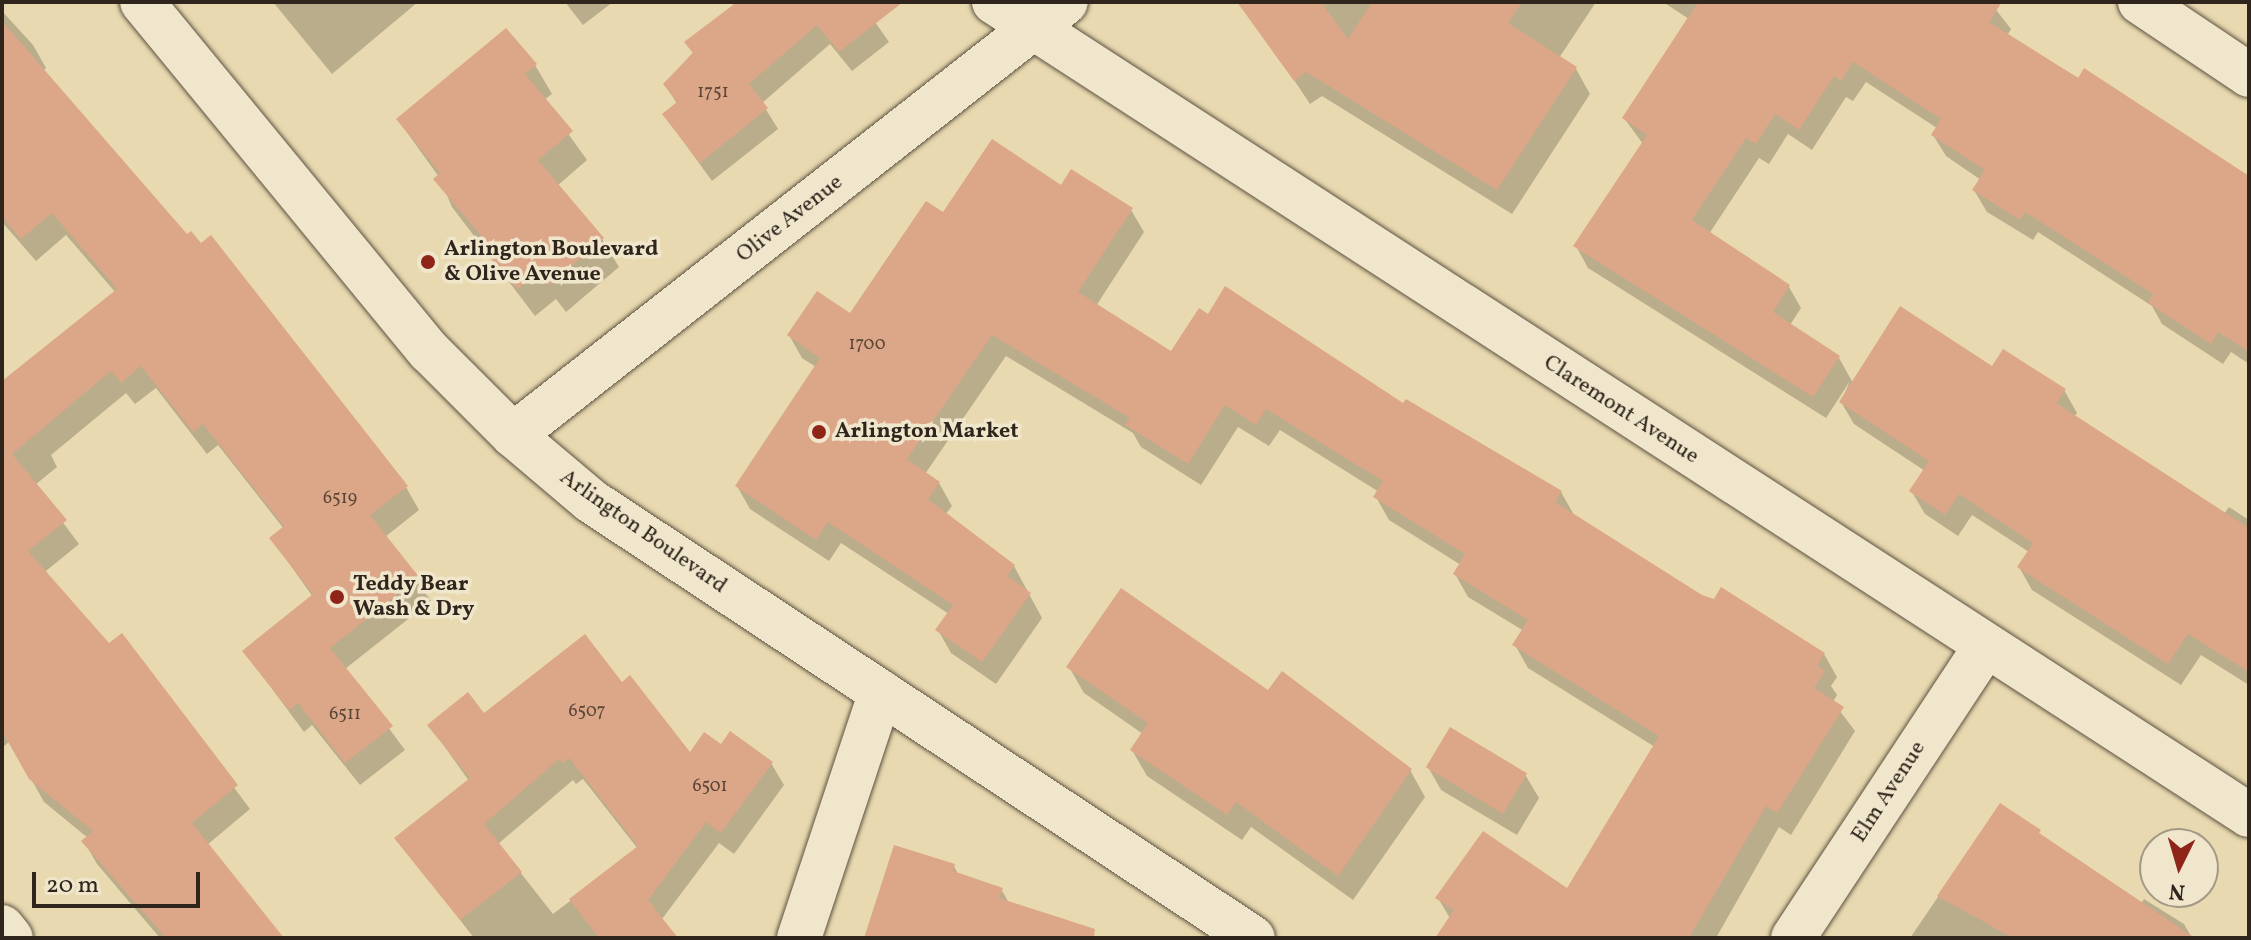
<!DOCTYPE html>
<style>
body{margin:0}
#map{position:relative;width:2251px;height:940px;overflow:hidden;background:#e8d9b0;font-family:Vollkorn,serif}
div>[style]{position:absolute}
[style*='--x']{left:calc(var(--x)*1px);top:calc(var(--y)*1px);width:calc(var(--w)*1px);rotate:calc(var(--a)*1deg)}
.shadow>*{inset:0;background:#0003}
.building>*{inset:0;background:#dca689;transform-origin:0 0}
.roads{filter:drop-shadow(0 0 2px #5e5241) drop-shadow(0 0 2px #5e5241)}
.street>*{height:44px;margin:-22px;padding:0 22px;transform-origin:22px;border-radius:22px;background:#f0e6cc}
.secondary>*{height:44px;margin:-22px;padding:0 22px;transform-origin:22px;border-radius:22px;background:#f0e6cc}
.dots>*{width:22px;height:22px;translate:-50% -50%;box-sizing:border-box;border:4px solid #f0e6cc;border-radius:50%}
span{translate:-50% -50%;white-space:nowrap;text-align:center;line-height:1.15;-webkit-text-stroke:7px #f0e6cc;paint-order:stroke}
.number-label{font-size:18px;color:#5b4537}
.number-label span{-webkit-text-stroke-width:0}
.street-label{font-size:22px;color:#30251c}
.poi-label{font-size:22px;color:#30251c;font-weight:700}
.left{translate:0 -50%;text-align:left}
.frame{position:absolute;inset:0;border:4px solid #30251c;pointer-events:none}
.north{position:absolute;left:2139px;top:828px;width:80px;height:80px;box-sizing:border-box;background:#f0e6cc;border:2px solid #a39986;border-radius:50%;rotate:185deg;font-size:22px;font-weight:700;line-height:32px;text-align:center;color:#30251c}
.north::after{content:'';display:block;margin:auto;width:28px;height:36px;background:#8f2418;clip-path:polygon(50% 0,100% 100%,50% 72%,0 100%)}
.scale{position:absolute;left:32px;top:872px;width:168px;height:36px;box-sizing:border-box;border:4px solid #30251c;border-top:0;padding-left:10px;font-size:24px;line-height:28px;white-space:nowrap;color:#30251c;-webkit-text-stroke:6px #f0e6cc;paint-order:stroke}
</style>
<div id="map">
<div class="shadow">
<i style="clip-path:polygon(273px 2px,418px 2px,332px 74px)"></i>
<i style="clip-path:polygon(565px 2px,613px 2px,583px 25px)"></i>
<i style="clip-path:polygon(732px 2px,861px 2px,889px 42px,852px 71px,830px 44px,762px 103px,778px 129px,712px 181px,664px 115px,677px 104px,665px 84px,734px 6px)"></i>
<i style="clip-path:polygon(1242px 2px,1596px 2px,1559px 58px,1576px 69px,1590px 94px,1512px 214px,1322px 96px,1310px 104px)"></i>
<i style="clip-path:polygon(1663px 2px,1990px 2px,2011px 29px,2007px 36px,2249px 178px,2249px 364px,2231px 352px,2223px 364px,2162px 324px,2152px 306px,2038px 232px,2033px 240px,1987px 212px,1974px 190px,1981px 180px,1946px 156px,1933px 135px,1937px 128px,1866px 82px,1853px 101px,1846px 97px,1812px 150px,1788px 134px,1769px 164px,1759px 158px,1709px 234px,1789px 287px,1801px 308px,1790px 325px,1839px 358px,1853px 383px,1993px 368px,2064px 390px,2077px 413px,2074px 417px,2224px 514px,2229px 507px,2249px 520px,2249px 685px,2201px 655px,2181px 685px,2032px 590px,2019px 567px,2029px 552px,1972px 515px,1958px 536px,1925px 514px,1912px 492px,1925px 471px,1854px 424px,1841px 402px,1850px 381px,1826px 418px,1588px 268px,1576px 246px,1643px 144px,1624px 118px,1689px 19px)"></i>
<i style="clip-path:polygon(2px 11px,33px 45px,46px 68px,43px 71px,406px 487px,419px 510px,385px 537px,431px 601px,345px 669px,405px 750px,360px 785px,312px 725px,304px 732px,244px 651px,313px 597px,271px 538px,284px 529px,218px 445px,207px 454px,156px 388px,135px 404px,126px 393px,51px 455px,57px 467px,35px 485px,79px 544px,46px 571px,50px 578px,109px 646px,121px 636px,250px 809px,207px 845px,283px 938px,160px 938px,97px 864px,84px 841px,88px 838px,44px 802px,10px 741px,2px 748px,2px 386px,116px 293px,66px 235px,36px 261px,2px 222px)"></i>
<i style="clip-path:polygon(506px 31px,535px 65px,552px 94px,544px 100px,587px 160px,557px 186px,602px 239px,619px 267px,566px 312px,556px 299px,535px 316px,452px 207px,439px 177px,398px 120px)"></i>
<i style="clip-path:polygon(1062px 188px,1131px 210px,1144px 232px,1096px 306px,1172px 354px,1404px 406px,1561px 492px,1574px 515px,1701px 596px,1824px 654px,1837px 677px,1831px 686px,1837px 695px,1833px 702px,1855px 731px,1791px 835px,1779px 827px,1716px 938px,1438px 938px,1451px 920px,1438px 898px,1567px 891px,1655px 747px,1528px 668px,1515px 645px,1524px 631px,1468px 597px,1455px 574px,1461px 565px,1389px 520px,1376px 497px,1379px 492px,1280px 430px,1269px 446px,1238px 427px,1201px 485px,1141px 447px,1133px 433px,1006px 356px,925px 474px,939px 483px,952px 506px,945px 515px,1014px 566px,1042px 618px,996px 684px,951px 653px,938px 630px,949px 614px,841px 543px,829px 561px,750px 509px,737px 486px,816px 367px,802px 358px,789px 335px,851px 315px,944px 215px)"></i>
<i style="clip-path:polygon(1069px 667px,1269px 693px,1282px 673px,1410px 770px,1425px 797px,1353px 900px,1251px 827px,1242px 840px,1147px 776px,1132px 750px,1143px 734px,1084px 693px)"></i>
<i style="clip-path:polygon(evenodd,622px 685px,690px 755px,721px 747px,771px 763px,784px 785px,734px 854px,719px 843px,662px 919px,675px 938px,474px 938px,397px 839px,469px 781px,430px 726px,622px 685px,583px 779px,638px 849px,553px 914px,498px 844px,573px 780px,576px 784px,583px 779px)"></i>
<i style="clip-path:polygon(1428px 767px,1526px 776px,1539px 798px,1517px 835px,1441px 790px)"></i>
<i style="clip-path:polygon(2000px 806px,2141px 904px,2144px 899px,2184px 924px,2192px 938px,1910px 938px)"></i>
<i style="clip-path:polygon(954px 866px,959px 876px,1001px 889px,1009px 903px,1050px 938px,866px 938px)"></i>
</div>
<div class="building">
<i style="clip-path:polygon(737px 2px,903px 2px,839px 52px,817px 25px,749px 84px,768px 108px,700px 163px,662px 114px,677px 102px,663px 84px,693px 53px,684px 42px)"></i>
<i style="clip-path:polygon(1237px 2px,1321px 2px,1348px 39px,1372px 2px,1522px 2px,1508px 23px,1577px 67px,1497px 190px,1306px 72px,1294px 81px)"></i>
<i style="clip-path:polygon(1698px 2px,2002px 2px,1989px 22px,2078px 78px,2084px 68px,2249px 176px,2249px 352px,2218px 332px,2211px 344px,2148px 303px,2153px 294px,2025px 212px,2020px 220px,1972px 190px,1985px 170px,1931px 135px,1941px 119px,1853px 62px,1841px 81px,1834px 76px,1799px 130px,1775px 114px,1756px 144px,1746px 138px,1692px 220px,1790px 285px,1773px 312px,1840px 356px,1813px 397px,1627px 280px,1573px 246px,1647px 135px,1622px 118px)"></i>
<i style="clip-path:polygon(2px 21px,187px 234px,191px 231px,201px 243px,211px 235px,408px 486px,370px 515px,419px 577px,330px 648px,393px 726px,345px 763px,298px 703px,289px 710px,242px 651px,313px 594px,269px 538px,284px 526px,203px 424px,193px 432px,141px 366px,121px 383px,111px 371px,12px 454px,67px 520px,28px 551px,109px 643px,122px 633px,238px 785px,192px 823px,284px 938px,166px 938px,81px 841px,93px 831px,29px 779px,2px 731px,2px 381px,117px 289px,52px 213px,21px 239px,2px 217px)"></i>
<i style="clip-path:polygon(506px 28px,537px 64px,525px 74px,573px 131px,538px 160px,604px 238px,549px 285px,538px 272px,518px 289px,478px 244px,484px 239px,433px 179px,440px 173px,396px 119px)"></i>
<i style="clip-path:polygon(992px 139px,1061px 185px,1071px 169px,1133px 208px,1078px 292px,1171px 351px,1199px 308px,1208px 314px,1225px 286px,1403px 403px,1406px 399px,1562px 491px,1555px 502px,1702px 595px,1714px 599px,1721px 587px,1825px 653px,1817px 666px,1825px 671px,1814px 688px,1844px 707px,1777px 813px,1766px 806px,1689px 938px,1435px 938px,1454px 910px,1435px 898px,1483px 831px,1567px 888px,1659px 736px,1512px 645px,1528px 620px,1453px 574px,1465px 554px,1373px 497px,1383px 481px,1266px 409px,1256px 425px,1225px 405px,1188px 464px,1125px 425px,1130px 418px,992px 335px,907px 459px,940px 482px,928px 499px,1015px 565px,1007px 576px,1031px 593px,982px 662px,935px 630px,953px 605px,828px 522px,816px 540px,735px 486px,820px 358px,787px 335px,817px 291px,850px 313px,926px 201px,943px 212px)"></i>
<i style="clip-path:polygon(1900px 306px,1992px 366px,2003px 349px,2066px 389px,2056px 403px,2249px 528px,2249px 672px,2188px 634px,2168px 664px,2017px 567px,2033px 543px,1959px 494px,1945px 515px,1909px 491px,1929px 461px,1839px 402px)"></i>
<i style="clip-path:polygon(1121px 588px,1268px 690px,1282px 671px,1412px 769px,1338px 876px,1236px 802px,1227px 815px,1130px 750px,1148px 723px,1066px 667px)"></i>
<i style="clip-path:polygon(585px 634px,622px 682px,630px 675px,690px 752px,704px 732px,721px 744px,730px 731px,773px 762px,721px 833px,706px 822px,648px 900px,678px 938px,599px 938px,569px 899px,638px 846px,569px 758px,563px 763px,559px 759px,484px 824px,522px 872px,460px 920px,394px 838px,470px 778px,427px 725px,468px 692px,484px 713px)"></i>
<i style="left:1450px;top:727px;width:90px;height:47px;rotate:31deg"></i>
<i style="clip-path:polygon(2000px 803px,2041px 830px,2039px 833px,2195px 938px,2013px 938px,1937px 896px)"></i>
<i style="clip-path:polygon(894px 845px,955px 864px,953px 871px,1003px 888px,999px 898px,1095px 929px,1094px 938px,864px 938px)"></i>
</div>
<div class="roads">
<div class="street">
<i style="--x:994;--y:2;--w:1495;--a:32.94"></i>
<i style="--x:2140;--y:2;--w:131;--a:33.8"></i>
<i style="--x:513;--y:435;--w:702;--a:-38.06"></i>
<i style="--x:2;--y:927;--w:14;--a:51"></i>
<i style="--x:799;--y:938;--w:259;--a:-71.6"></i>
<i style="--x:1793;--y:938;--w:349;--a:-56.6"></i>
</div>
<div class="secondary">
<i style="--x:142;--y:2;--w:452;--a:50.6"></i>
<i style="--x:429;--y:351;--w:119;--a:45"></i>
<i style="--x:513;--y:435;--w:102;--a:40.2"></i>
<i style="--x:591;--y:501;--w:793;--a:33.43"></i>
</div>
</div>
<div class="dots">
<i style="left:428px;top:262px;background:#8f2418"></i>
<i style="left:819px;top:432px;background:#8f2418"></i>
<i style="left:337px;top:597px;background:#8f2418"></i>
</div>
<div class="number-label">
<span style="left:713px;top:93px">1751</span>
<span style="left:867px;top:345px">1700</span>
<span style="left:340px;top:499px">6519</span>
<span style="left:587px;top:712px">6507</span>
<span style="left:345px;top:715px">6511</span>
<span style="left:710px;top:787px">6501</span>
</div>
<div class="street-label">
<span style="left:790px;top:219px;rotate:-38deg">Olive Avenue</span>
<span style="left:1621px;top:410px;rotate:33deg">Claremont Avenue</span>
<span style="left:643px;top:532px;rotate:35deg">Arlington Boulevard</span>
<span style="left:1889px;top:792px;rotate:-57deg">Elm Avenue</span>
</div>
<div class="poi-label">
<span class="left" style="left:444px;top:262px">Arlington Boulevard<br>&amp; Olive Avenue</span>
<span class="left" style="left:835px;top:432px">Arlington Market</span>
<span class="left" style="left:353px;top:597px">Teddy Bear<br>Wash &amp; Dry</span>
</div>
<div class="frame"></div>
<div class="north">N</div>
<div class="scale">20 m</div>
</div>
